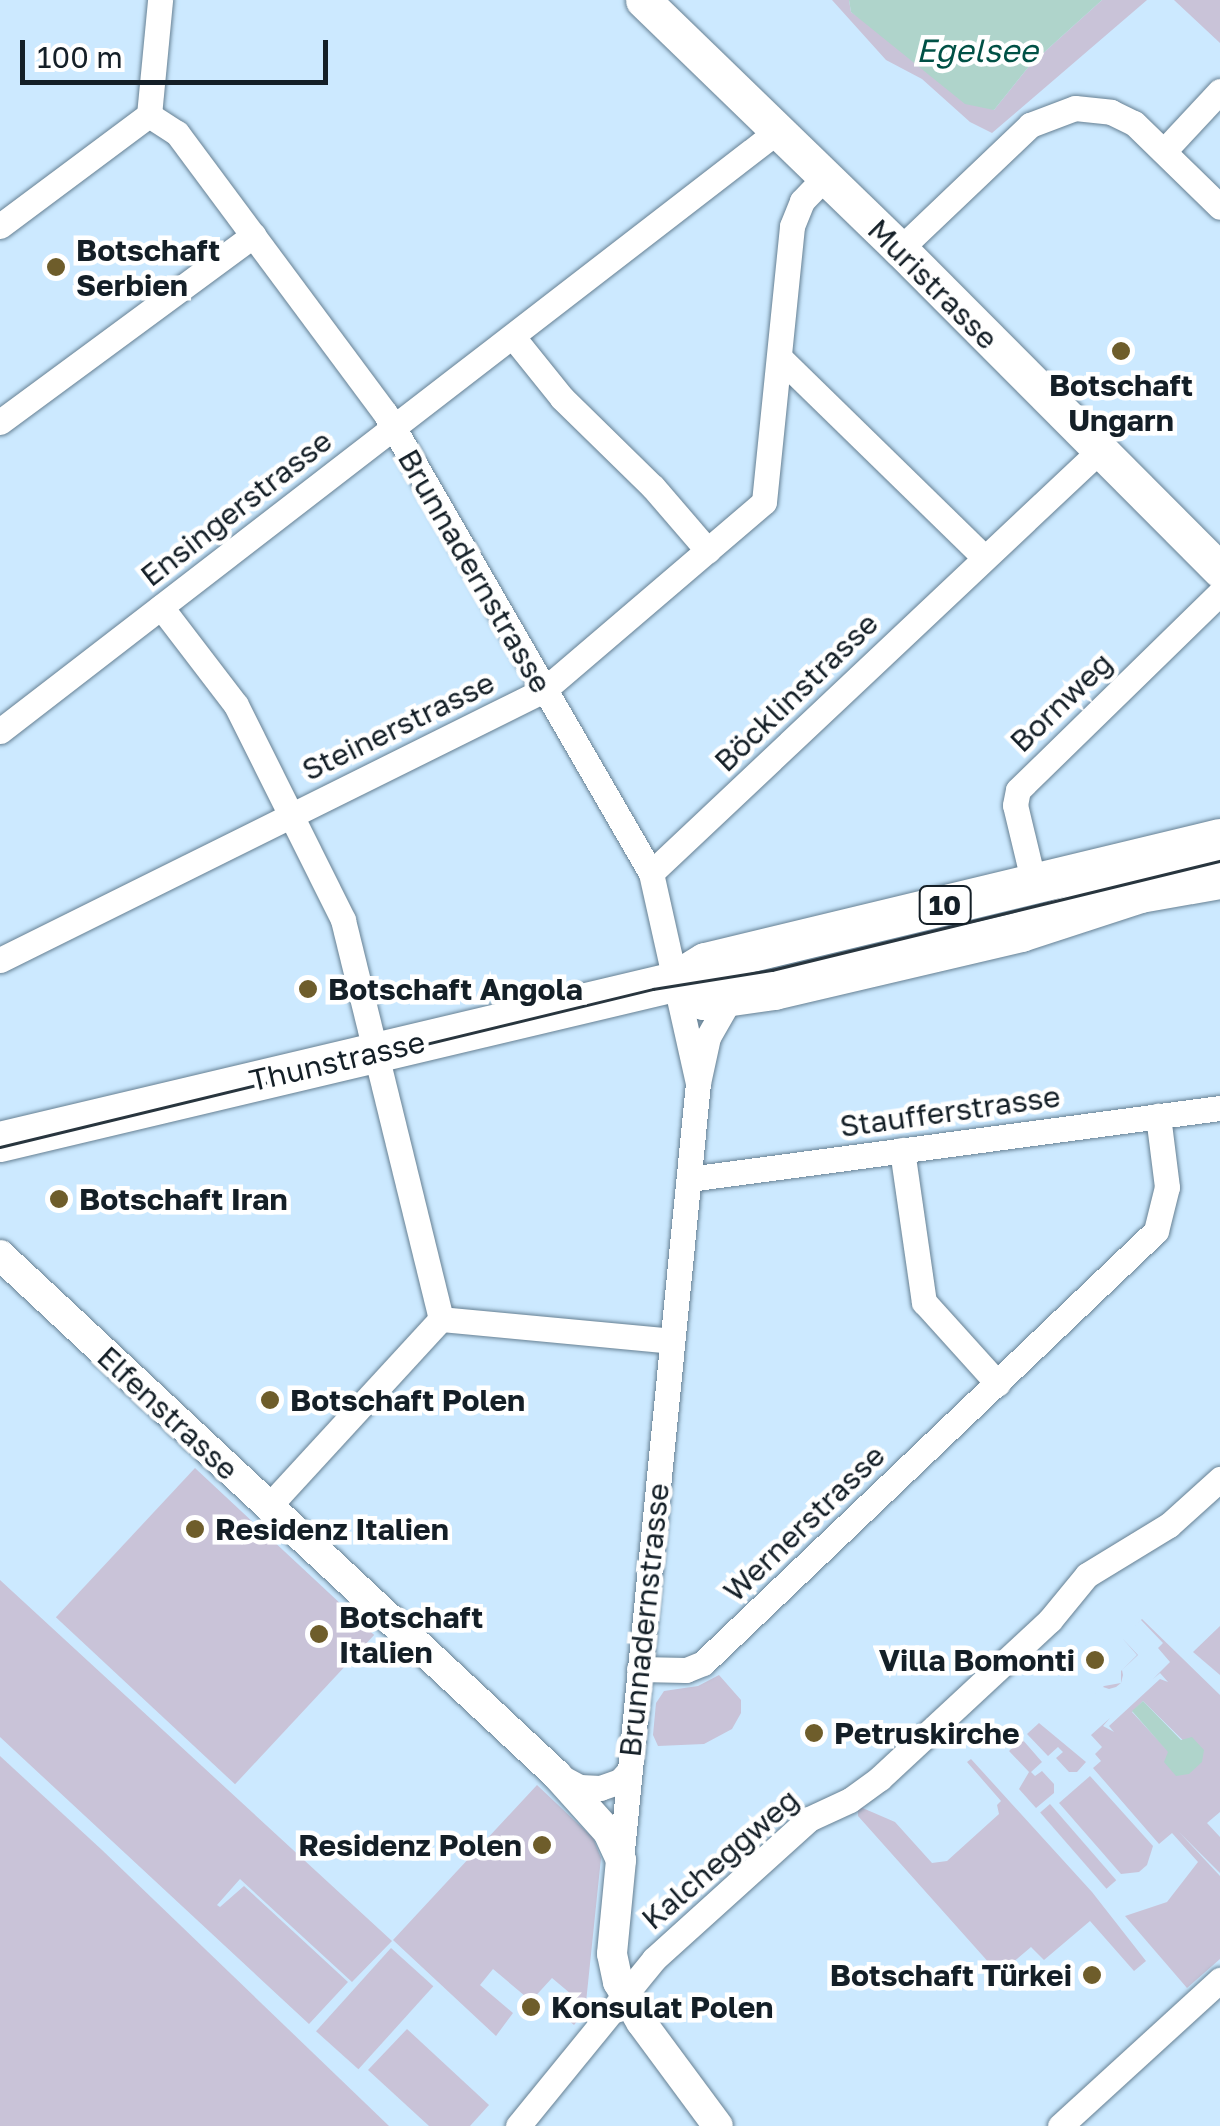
<!DOCTYPE html>
<meta charset="utf-8">
<style>
body{margin:0}
#map{position:relative;width:1220px;height:2126px;overflow:hidden;background:#cce9ff;font-family:"Golos Text",sans-serif}
div>[style]{position:absolute}
[style*='--x']{left:calc(var(--x)*1px);top:calc(var(--y)*1px);width:calc(var(--w)*1px);rotate:calc(var(--a)*1deg)}
.green>*{inset:0;background:#c9c3d8;transform-origin:0 0}
.water>*{inset:0;background:#afd4cb}
.roads{filter:drop-shadow(0 0 2px #668093) drop-shadow(0 0 2px #668093)}
.minor>*{height:25px;margin:-12.5px;padding:0 12.5px;transform-origin:12.5px;border-radius:12.5px;background:#fff}
.tertiary>*{height:30px;margin:-15px;padding:0 15px;transform-origin:15px;border-radius:15px;background:#fff}
.secondary>*{height:35px;margin:-17.5px;padding:0 17.5px;transform-origin:17.5px;border-radius:17.5px;background:#fff}
.primary>*{height:40px;margin:-20px;padding:0 20px;transform-origin:20px;border-radius:20px;background:#fff}
.tram>*{height:2.5px;margin:-1.25px;padding:0 1.25px;transform-origin:1.25px;border-radius:1.25px;background:#28353e}
.dots>*{width:28px;height:28px;translate:-50% -50%;box-sizing:border-box;border:5px solid #fff;border-radius:50%}
span{translate:-50% -50%;white-space:nowrap;text-align:center;line-height:1.15;-webkit-text-stroke:9px #fff;paint-order:stroke}
.shield-label span{padding:2px 8px;background:#fff;border:2px solid;border-radius:8px;-webkit-text-stroke-width:0}
.shield-label{font-size:28px;color:#141f27;font-weight:700}
.poi-label{font-size:30px;color:#141f27;font-weight:700}
.left{translate:0 -50%;text-align:left}
.right{translate:-100% -50%;text-align:right}
.street-label{font-size:30px;color:#141f27}
.water-label{font-size:32px;color:#005146;font-style:italic}
.scale{position:absolute;left:20px;top:40px;width:308px;height:45px;box-sizing:border-box;border:5px solid #141f27;border-top:0;padding-left:12px;font-size:30px;line-height:35px;white-space:nowrap;color:#141f27;-webkit-text-stroke:8px #fff;paint-order:stroke}
</style>
<div id="map">
<div class="green">
<i style="clip-path:polygon(832px 0,849px 0,851px 12px,994px 110px,1030px 65px,1102px 0,1147px 0,992px 133px,970px 122px,922px 79px,886px 60px)"></i>
<i style="clip-path:polygon(1174px 0,1220px 0,1220px 43px)"></i>
<i style="left:195px;top:1468px;width:245px;height:204px;rotate:43deg"></i>
<i style="clip-path:polygon(0 1580px,392px 1941px,352px 1982px,240px 1879px,217px 1905px,220px 1907px,244px 1886px,348px 1982px,309px 2024px,0 1737px)"></i>
<i style="clip-path:polygon(evenodd,1142px 1619px,1220px 1695px,1220px 1812px,1207px 1823px,1220px 1837px,1220px 1873px,1179px 1832px,1220px 1876px,1220px 1959px,1187px 1988px,1125px 1916px,1167px 1902px,1198px 1862px,1172px 1833px,1159px 1844px,1093px 1768px,1101px 1761px,1095px 1754px,1102px 1747px,1057px 1698px,1066px 1689px,1057px 1698px,1091px 1735px,1110px 1718px,1103px 1726px,1114px 1732px,1109px 1726px,1160px 1679px,1168px 1682px,1160px 1673px,1153px 1679px,1170px 1662px,1158px 1648px,1163px 1643px,1141px 1620px,1122px 1638px,1138px 1655px,1122px 1670px,1123px 1675px,1121px 1683px,1116px 1687px,1109px 1689px,1103px 1687px,1087px 1702px,1104px 1686px,1121px 1683px,1121px 1671px,1137px 1655px,1122px 1638px,1142px 1619px,1143px 1701px,1201px 1758px,1183px 1773px,1177px 1775px,1169px 1752px,1132px 1712px,1143px 1701px)"></i>
<i style="clip-path:polygon(1220px 1626px,1220px 1675px,1193px 1652px)"></i>
<i style="clip-path:polygon(719px 1675px,741px 1700px,741px 1713px,732px 1729px,704px 1744px,658px 1746px,653px 1735px,656px 1703px,664px 1691px,698px 1686px)"></i>
<i style="clip-path:polygon(1039px 1723px,1086px 1762px,1077px 1772px,1069px 1772px,1056px 1758px,1063px 1752px,1058px 1747px,1048px 1756px,1027px 1734px)"></i>
<i style="clip-path:polygon(1022px 1739px,1042px 1762px,1031px 1772px,1035px 1776px,1042px 1771px,1054px 1784px,1054px 1793px,1036px 1808px,1019px 1789px,1029px 1772px,1009px 1751px)"></i>
<i style="clip-path:polygon(0 1756px,102px 1850px,389px 2126px,0 2126px)"></i>
<i style="clip-path:polygon(971px 1759px,1092px 1892px,1146px 1961px,1134px 1971px,1090px 1921px,1044px 1960px,1031px 1947px,999px 1974px,858px 1816px,858px 1806px,895px 1822px,932px 1863px,947px 1861px,999px 1814px,997px 1805px,1001px 1801px,967px 1762px)"></i>
<i style="clip-path:polygon(1090px 1776px,1153px 1846px,1147px 1865px,1139px 1872px,1121px 1874px,1059px 1803px)"></i>
<i style="clip-path:polygon(537px 1785px,593px 1838px,601px 1858px,585px 2012px,574px 2025px,557px 2011px,571px 1994px,552px 1978px,531px 2001px,493px 1969px,480px 1985px,513px 2013px,496px 2036px,393px 1940px)"></i>
<i style="left:1050px;top:1804px;width:101px;height:13px;rotate:49deg"></i>
<i style="left:391px;top:1948px;width:57px;height:112px;rotate:42deg"></i>
<i style="clip-path:polygon(407px 2029px,489px 2105px,470px 2126px,429px 2126px,368px 2070px)"></i>
</div>
<div class="water">
<i style="clip-path:polygon(849px 0,1102px 0,1030px 65px,994px 110px,965px 104px,851px 12px)"></i>
<i style="clip-path:polygon(1143px 1701px,1181px 1740px,1192px 1737px,1204px 1750px,1202px 1762px,1189px 1774px,1176px 1776px,1164px 1762px,1168px 1752px,1132px 1711px)"></i>
</div>
<div class="roads">
<div class="minor">
<i style="--x:149;--y:115;--w:33;--a:33"></i>
<i style="--x:177;--y:133;--w:349;--a:53.4"></i>
<i style="--x:385;--y:413;--w:531;--a:59.96"></i>
<i style="--x:651;--y:873;--w:215;--a:77.4"></i>
<i style="--x:149;--y:115;--w:116;--a:-84.5"></i>
<i style="--x:1164;--y:151;--w:82;--a:-47"></i>
<i style="--x:0;--y:226;--w:186;--a:-36.7"></i>
<i style="--x:900;--y:249;--w:180;--a:-43.6"></i>
<i style="--x:1030;--y:125;--w:48;--a:-20.7"></i>
<i style="--x:1075;--y:108;--w:36;--a:6"></i>
<i style="--x:1111;--y:112;--w:25;--a:26"></i>
<i style="--x:1134;--y:123;--w:120;--a:44.3"></i>
<i style="--x:513;--y:337;--w:78;--a:51.2"></i>
<i style="--x:562;--y:398;--w:127;--a:44.4"></i>
<i style="--x:653;--y:487;--w:84;--a:49.3"></i>
<i style="--x:781;--y:359;--w:284;--a:44.3"></i>
<i style="--x:0;--y:422;--w:315;--a:-36.4"></i>
<i style="--x:161;--y:607;--w:123;--a:52.6"></i>
<i style="--x:236;--y:705;--w:240;--a:63.5"></i>
<i style="--x:343;--y:920;--w:411;--a:76.2"></i>
<i style="--x:0;--y:731;--w:980;--a:-37.66"></i>
<i style="--x:651;--y:873;--w:615;--a:-43.29"></i>
<i style="--x:1034;--y:884;--w:81;--a:-103.5"></i>
<i style="--x:1015;--y:805;--w:15;--a:-79"></i>
<i style="--x:1018;--y:790;--w:282;--a:-44.3"></i>
<i style="--x:0;--y:960;--w:607;--a:-26.4"></i>
<i style="--x:544;--y:690;--w:289;--a:-40.5"></i>
<i style="--x:764;--y:502;--w:277;--a:-84.2"></i>
<i style="--x:792;--y:226;--w:27;--a:-68"></i>
<i style="--x:802;--y:201;--w:32;--a:-46"></i>
<i style="--x:902;--y:1150;--w:154;--a:81.8"></i>
<i style="--x:924;--y:1302;--w:110;--a:47.9"></i>
<i style="--x:689;--y:1179;--w:536;--a:-7.62"></i>
<i style="--x:268;--y:1507;--w:255;--a:-47.4"></i>
<i style="--x:441;--y:1319;--w:232;--a:5.4"></i>
<i style="--x:639;--y:1669;--w:47;--a:1.2"></i>
<i style="--x:686;--y:1670;--w:18;--a:-22"></i>
<i style="--x:703;--y:1663;--w:626;--a:-43.64"></i>
<i style="--x:1156;--y:1231;--w:45;--a:-76"></i>
<i style="--x:1167;--y:1187;--w:72;--a:-97.2"></i>
<i style="--x:557;--y:1775;--w:26;--a:28"></i>
<i style="--x:580;--y:1787;--w:20;--a:3"></i>
<i style="--x:600;--y:1788;--w:21;--a:-19"></i>
<i style="--x:620;--y:1781;--w:12;--a:-48"></i>
<i style="--x:621;--y:1860;--w:781;--a:-84.34"></i>
<i style="--x:698;--y:1083;--w:47;--a:-77.7"></i>
<i style="--x:708;--y:1037;--w:46;--a:-60.1"></i>
<i style="--x:518;--y:2126;--w:215;--a:-50.8"></i>
<i style="--x:654;--y:1959;--w:209;--a:-42.1"></i>
<i style="--x:809;--y:1819;--w:45;--a:-24.9"></i>
<i style="--x:850;--y:1800;--w:37;--a:-36"></i>
<i style="--x:880;--y:1778;--w:232;--a:-42.9"></i>
<i style="--x:1050;--y:1620;--w:58;--a:-50.6"></i>
<i style="--x:1087;--y:1575;--w:96;--a:-31.4"></i>
<i style="--x:1169;--y:1525;--w:69;--a:-42"></i>
<i style="--x:1060;--y:2126;--w:217;--a:-42.4"></i>
</div>
<div class="tertiary">
<i style="--x:0;--y:1255;--w:761;--a:43.03"></i>
<i style="--x:556;--y:1774;--w:78;--a:48.1"></i>
<i style="--x:608;--y:1832;--w:31;--a:65"></i>
<i style="--x:621;--y:1860;--w:94;--a:95.5"></i>
<i style="--x:612;--y:1954;--w:29;--a:78"></i>
<i style="--x:618;--y:1982;--w:46;--a:60.1"></i>
<i style="--x:641;--y:2022;--w:129;--a:53.5"></i>
</div>
<div class="secondary">
<i style="--x:643;--y:0;--w:358;--a:44.1"></i>
<i style="--x:900;--y:249;--w:453;--a:45.1"></i>
</div>
<div class="primary">
<i style="--x:675;--y:982;--w:34;--a:32"></i>
<i style="--x:704;--y:1000;--w:71;--a:-8.1"></i>
<i style="--x:774;--y:990;--w:254;--a:-13.2"></i>
<i style="--x:1021;--y:932;--w:125;--a:-18.1"></i>
<i style="--x:1140;--y:893;--w:81;--a:-9.9"></i>
<i style="--x:0;--y:1142;--w:694;--a:-13.34"></i>
<i style="--x:675;--y:982;--w:36;--a:-32"></i>
<i style="--x:706;--y:963;--w:529;--a:-13.56"></i>
</div>
</div>
<div class="tram">
<i style="--x:0;--y:1147;--w:672;--a:-13.6"></i>
<i style="--x:653;--y:989;--w:121;--a:-9.1"></i>
<i style="--x:772;--y:970;--w:461;--a:-13.7"></i>
</div>
<div class="dots">
<i style="left:56px;top:267px;background:#6e5d2b"></i>
<i style="left:1121px;top:351px;background:#6e5d2b"></i>
<i style="left:308px;top:989px;background:#6e5d2b"></i>
<i style="left:59px;top:1199px;background:#6e5d2b"></i>
<i style="left:270px;top:1400px;background:#6e5d2b"></i>
<i style="left:195px;top:1529px;background:#6e5d2b"></i>
<i style="left:319px;top:1634px;background:#6e5d2b"></i>
<i style="left:1095px;top:1660px;background:#6e5d2b"></i>
<i style="left:814px;top:1733px;background:#6e5d2b"></i>
<i style="left:542px;top:1845px;background:#6e5d2b"></i>
<i style="left:1092px;top:1975px;background:#6e5d2b"></i>
<i style="left:531px;top:2007px;background:#6e5d2b"></i>
</div>
<div class="shield-label">
<span style="left:945px;top:905px">10</span>
</div>
<div class="poi-label">
<span class="left" style="left:76px;top:267px">Botschaft<br>Serbien</span>
<span style="left:1121px;top:402px">Botschaft<br>Ungarn</span>
<span class="left" style="left:328px;top:989px">Botschaft Angola</span>
<span class="left" style="left:79px;top:1199px">Botschaft Iran</span>
<span class="left" style="left:290px;top:1400px">Botschaft Polen</span>
<span class="left" style="left:215px;top:1529px">Residenz Italien</span>
<span class="left" style="left:339px;top:1634px">Botschaft<br>Italien</span>
<span class="right" style="left:1075px;top:1660px">Villa Bomonti</span>
<span class="left" style="left:834px;top:1733px">Petruskirche</span>
<span class="right" style="left:522px;top:1845px">Residenz Polen</span>
<span class="right" style="left:1072px;top:1975px">Botschaft Türkei</span>
<span class="left" style="left:551px;top:2007px">Konsulat Polen</span>
</div>
<div class="street-label">
<span style="left:933px;top:284px;rotate:45deg">Muristrasse</span>
<span style="left:236px;top:508px;rotate:-38deg">Ensingerstrasse</span>
<span style="left:475px;top:571px;rotate:60deg">Brunnadernstrasse</span>
<span style="left:796px;top:692px;rotate:-44deg">Böcklinstrasse</span>
<span style="left:1061px;top:702px;rotate:-44deg">Bornweg</span>
<span style="left:398px;top:726px;rotate:-26deg">Steinerstrasse</span>
<span style="left:337px;top:1061px;rotate:-13deg">Thunstrasse</span>
<span style="left:950px;top:1111px;rotate:-8deg">Staufferstrasse</span>
<span style="left:168px;top:1413px;rotate:43deg">Elfenstrasse</span>
<span style="left:804px;top:1523px;rotate:-44deg">Wernerstrasse</span>
<span style="left:644px;top:1620px;rotate:-84deg">Brunnadernstrasse</span>
<span style="left:720px;top:1859px;rotate:-41deg">Kalcheggweg</span>
</div>
<div class="water-label">
<span style="left:977px;top:50px">Egelsee</span>
</div>
<div class="scale">100 m</div>
</div>
